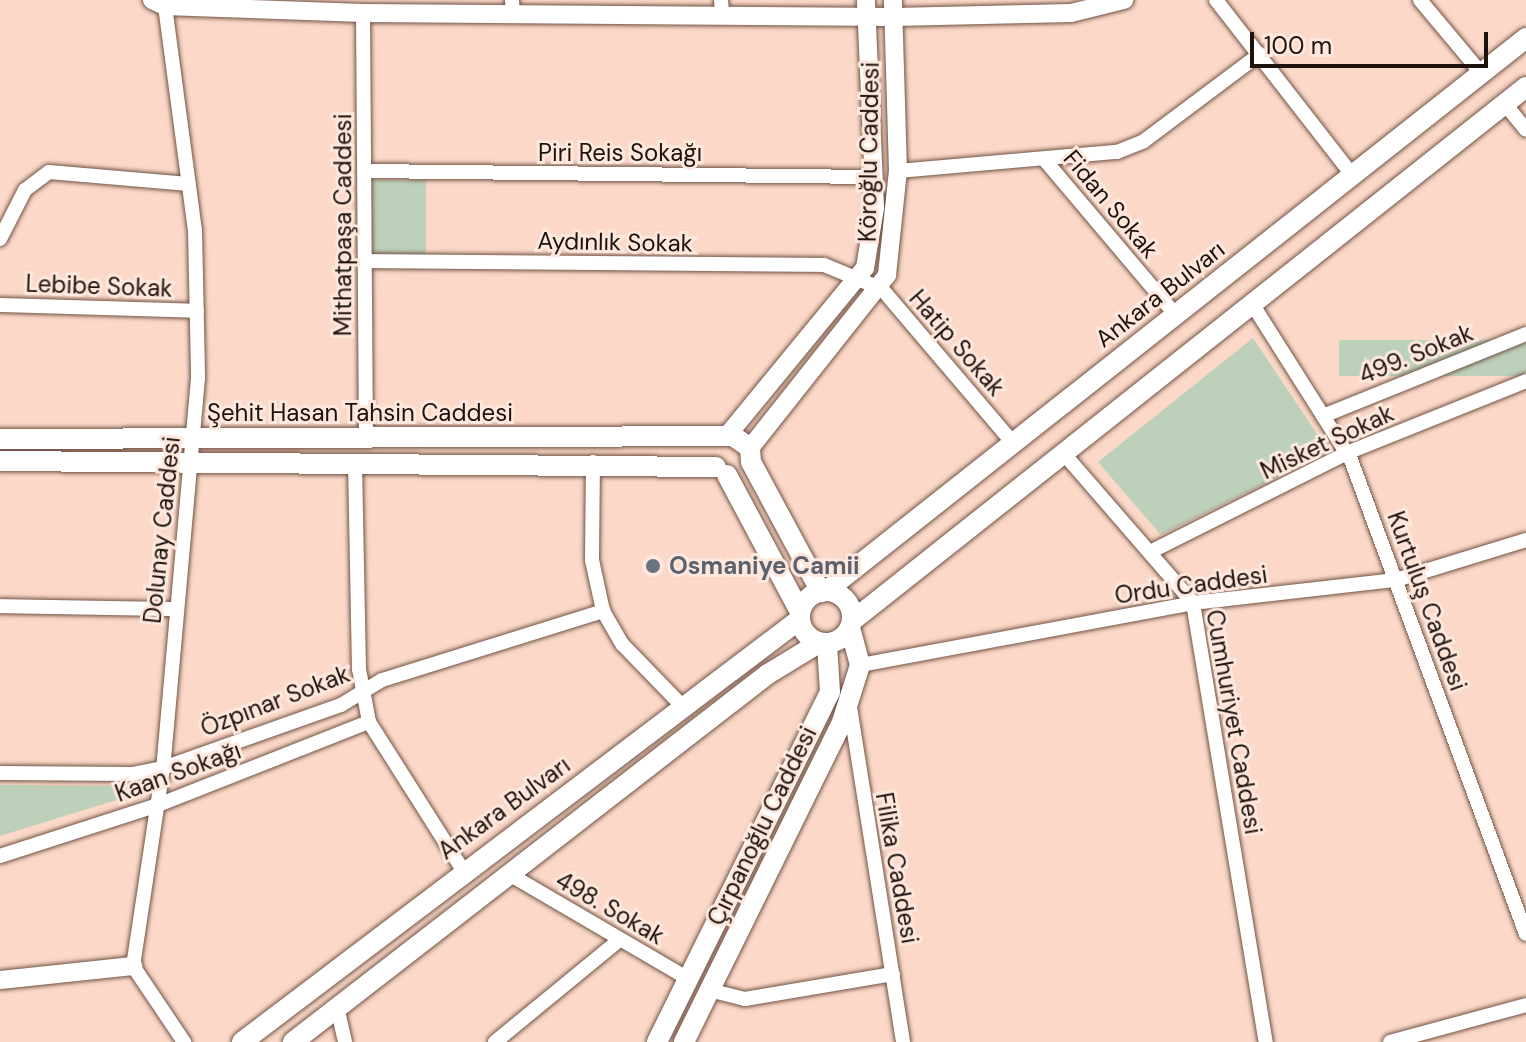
<!DOCTYPE html>
<meta charset="utf-8">
<style>
body{margin:0}
#map{position:relative;width:1526px;height:1042px;overflow:hidden;background:#fbd8c7;font-family:"DM Sans",sans-serif}
div>[style]{position:absolute}
[style*='--x']{left:calc(var(--x)*1px);top:calc(var(--y)*1px);width:calc(var(--w)*1px);rotate:calc(var(--a)*1deg)}
.green>*{inset:0;background:#bdd0ba;transform-origin:0 0}
.roads{filter:drop-shadow(0 0 2px #715345) drop-shadow(0 0 2px #715345)}
.minor>*{height:14px;margin:-7px;padding:0 7px;transform-origin:7px;border-radius:7px;background:#fff}
.tertiary>*{height:18px;margin:-9px;padding:0 9px;transform-origin:9px;border-radius:9px;background:#fff}
.secondary>*{height:20px;margin:-10px;padding:0 10px;transform-origin:10px;border-radius:10px;background:#fff}
.secondary>.ring{margin:-10px;padding:0;box-sizing:content-box;background:none;border:20px solid #fff;border-radius:50%}
.dots>*{width:22px;height:22px;translate:-50% -50%;box-sizing:border-box;border:4px solid #fee8de;border-radius:50%}
span{translate:-50% -50%;white-space:nowrap;text-align:center;line-height:1.15;-webkit-text-stroke:6px #fee8de;paint-order:stroke}
.street-label{font-size:24px;color:#1e120c}
.worship-label{font-size:24px;color:#5b616d;font-weight:700}
.left{translate:0 -50%;text-align:left}
.scale{position:absolute;left:1250px;top:32px;width:238px;height:36px;box-sizing:border-box;border:4px solid #1e120c;border-top:0;padding-left:10px;font-size:24px;line-height:28px;white-space:nowrap;color:#1e120c;-webkit-text-stroke:6px #fee8de;paint-order:stroke}
</style>
<div id="map">
<div class="green">
<i style="left:372px;top:180px;width:54px;height:77px"></i>
<i style="clip-path:polygon(1253px 338px,1329px 452px,1161px 535px,1098px 462px)"></i>
<i style="left:1526px;top:340px;width:36px;height:187px;rotate:90deg"></i>
<i style="clip-path:polygon(0 785px,135px 786px,142px 792px,0 836px)"></i>
</div>
<div class="roads">
<div class="minor">
<i style="--x:512;--y:0;--w:13;--a:86"></i>
<i style="--x:721;--y:0;--w:12;--a:85"></i>
<i style="--x:1216;--y:0;--w:222;--a:52.1"></i>
<i style="--x:1420;--y:0;--w:95;--a:50.1"></i>
<i style="--x:165;--y:6;--w:226;--a:82.4"></i>
<i style="--x:195;--y:230;--w:148;--a:88.8"></i>
<i style="--x:198;--y:378;--w:392;--a:95.1"></i>
<i style="--x:163;--y:768;--w:200;--a:98.6"></i>
<i style="--x:133;--y:966;--w:92;--a:56.1"></i>
<i style="--x:363;--y:13;--w:425;--a:89.6"></i>
<i style="--x:1505;--y:104;--w:33;--a:51"></i>
<i style="--x:1044;--y:159;--w:204;--a:49.8"></i>
<i style="--x:366;--y:171;--w:508;--a:0.68"></i>
<i style="--x:898;--y:171;--w:220;--a:-5"></i>
<i style="--x:1117;--y:152;--w:29;--a:-22"></i>
<i style="--x:1144;--y:141;--w:145;--a:-36.9"></i>
<i style="--x:0;--y:239;--w:55;--a:-63"></i>
<i style="--x:25;--y:190;--w:30;--a:-37"></i>
<i style="--x:49;--y:172;--w:140;--a:4.9"></i>
<i style="--x:365;--y:261;--w:459;--a:0.5"></i>
<i style="--x:824;--y:265;--w:63;--a:22.5"></i>
<i style="--x:882;--y:289;--w:204;--a:49.6"></i>
<i style="--x:1251;--y:302;--w:187;--a:57.7"></i>
<i style="--x:1351;--y:460;--w:505;--a:69.74"></i>
<i style="--x:0;--y:305;--w:197;--a:1.7"></i>
<i style="--x:1323;--y:416;--w:219;--a:-22"></i>
<i style="--x:1065;--y:455;--w:196;--a:49.1"></i>
<i style="--x:1193;--y:603;--w:445;--a:80.6"></i>
<i style="--x:355;--y:462;--w:207;--a:88.9"></i>
<i style="--x:359;--y:669;--w:54;--a:79.3"></i>
<i style="--x:369;--y:722;--w:175;--a:57.6"></i>
<i style="--x:593;--y:462;--w:98;--a:90.6"></i>
<i style="--x:592;--y:560;--w:52;--a:77.8"></i>
<i style="--x:603;--y:611;--w:39;--a:60"></i>
<i style="--x:623;--y:645;--w:88;--a:45.9"></i>
<i style="--x:1150;--y:552;--w:220;--a:-26.7"></i>
<i style="--x:1347;--y:453;--w:193;--a:-21.9"></i>
<i style="--x:0;--y:606;--w:174;--a:1"></i>
<i style="--x:860;--y:665;--w:339;--a:-10.5"></i>
<i style="--x:1193;--y:603;--w:204;--a:-6.5"></i>
<i style="--x:1396;--y:580;--w:136;--a:-17.1"></i>
<i style="--x:850;--y:707;--w:339;--a:81"></i>
<i style="--x:0;--y:773;--w:132;--a:0.4"></i>
<i style="--x:132;--y:774;--w:32;--a:-11"></i>
<i style="--x:163;--y:768;--w:189;--a:-19.5"></i>
<i style="--x:341;--y:705;--w:48;--a:-31.4"></i>
<i style="--x:382;--y:680;--w:232;--a:-17.3"></i>
<i style="--x:0;--y:856;--w:166;--a:-17.9"></i>
<i style="--x:158;--y:805;--w:227;--a:-21.5"></i>
<i style="--x:509;--y:874;--w:208;--a:30.3"></i>
<i style="--x:709;--y:990;--w:37;--a:14"></i>
<i style="--x:745;--y:999;--w:150;--a:-9.6"></i>
<i style="--x:337;--y:1007;--w:36;--a:77"></i>
<i style="--x:495;--y:1042;--w:161;--a:-39.4"></i>
<i style="--x:1390;--y:1042;--w:141;--a:-15.2"></i>
</div>
<div class="tertiary">
<i style="--x:152;--y:0;--w:14;--a:25"></i>
<i style="--x:165;--y:6;--w:198;--a:2"></i>
<i style="--x:363;--y:13;--w:531;--a:0.43"></i>
<i style="--x:894;--y:17;--w:177;--a:-1.3"></i>
<i style="--x:1071;--y:13;--w:55;--a:-13.8"></i>
<i style="--x:726;--y:437;--w:219;--a:-50.6"></i>
<i style="--x:865;--y:268;--w:61;--a:-80.5"></i>
<i style="--x:875;--y:208;--w:208;--a:-92.5"></i>
<i style="--x:750;--y:448;--w:221;--a:-51.6"></i>
<i style="--x:887;--y:275;--w:105;--a:-84"></i>
<i style="--x:898;--y:171;--w:171;--a:-91.7"></i>
<i style="--x:0;--y:980;--w:134;--a:-6"></i>
</div>
<div class="secondary">
<i style="--x:0;--y:439;--w:733;--a:-0.23"></i>
<i style="--x:733;--y:436;--w:21;--a:35"></i>
<i style="--x:750;--y:448;--w:14;--a:86"></i>
<i style="--x:751;--y:462;--w:148;--a:61.7"></i>
<i style="--x:0;--y:461;--w:716;--a:0.48"></i>
<i style="--x:727;--y:475;--w:155;--a:61.9"></i>
<i class="ring" style="left:800px;top:591px;width:32px;height:32px"></i>
<i style="--x:826;--y:591;--w:892;--a:-38.31"></i>
<i style="--x:852;--y:621;--w:860;--a:-38.39"></i>
<i style="--x:242;--y:1042;--w:700;--a:-37.16"></i>
<i style="--x:293;--y:1042;--w:601;--a:-37.77"></i>
<i style="--x:768;--y:674;--w:60;--a:-31.3"></i>
<i style="--x:657;--y:1042;--w:390;--a:-63.7"></i>
<i style="--x:830;--y:692;--w:48;--a:-93.6"></i>
<i style="--x:684;--y:1042;--w:354;--a:-63.7"></i>
<i style="--x:841;--y:725;--w:63;--a:-72.4"></i>
<i style="--x:860;--y:665;--w:39;--a:-105"></i>
</div>
</div>
<div class="dots">
<i style="left:653px;top:566px;background:#6b7280"></i>
</div>
<div class="street-label">
<span style="left:869px;top:152px;rotate:-89deg">Köroğlu Caddesi</span>
<span style="left:620px;top:153px">Piri Reis Sokağı</span>
<span style="left:1111px;top:204px;rotate:50deg">Fidan Sokak</span>
<span style="left:343px;top:225px;rotate:-90deg">Mithatpaşa Caddesi</span>
<span style="left:615px;top:242px;rotate:1deg">Aydınlık Sokak</span>
<span style="left:99px;top:286px;rotate:2deg">Lebibe Sokak</span>
<span style="left:1160px;top:294px;rotate:-38deg">Ankara Bulvarı</span>
<span style="left:957px;top:343px;rotate:49deg">Hatip Sokak</span>
<span style="left:1416px;top:354px;rotate:-22deg">499. Sokak</span>
<span style="left:360px;top:413px">Şehit Hasan Tahsin Caddesi</span>
<span style="left:1327px;top:442px;rotate:-25deg">Misket Sokak</span>
<span style="left:162px;top:530px;rotate:-84deg">Dolunay Caddesi</span>
<span style="left:1191px;top:585px;rotate:-8deg">Ordu Caddesi</span>
<span style="left:1427px;top:601px;rotate:70deg">Kurtuluş Caddesi</span>
<span style="left:275px;top:701px;rotate:-21deg">Özpınar Sokak</span>
<span style="left:1234px;top:722px;rotate:80deg">Cumhuriyet Caddesi</span>
<span style="left:178px;top:772px;rotate:-20deg">Kaan Sokağı</span>
<span style="left:504px;top:808px;rotate:-36deg">Ankara Bulvarı</span>
<span style="left:762px;top:826px;rotate:-64deg">Çırpanoğlu Caddesi</span>
<span style="left:897px;top:868px;rotate:80deg">Filika Caddesi</span>
<span style="left:610px;top:908px;rotate:30deg">498. Sokak</span>
</div>
<div class="worship-label">
<span class="left" style="left:669px;top:566px">Osmaniye Camii</span>
</div>
<div class="scale">100 m</div>
</div>
